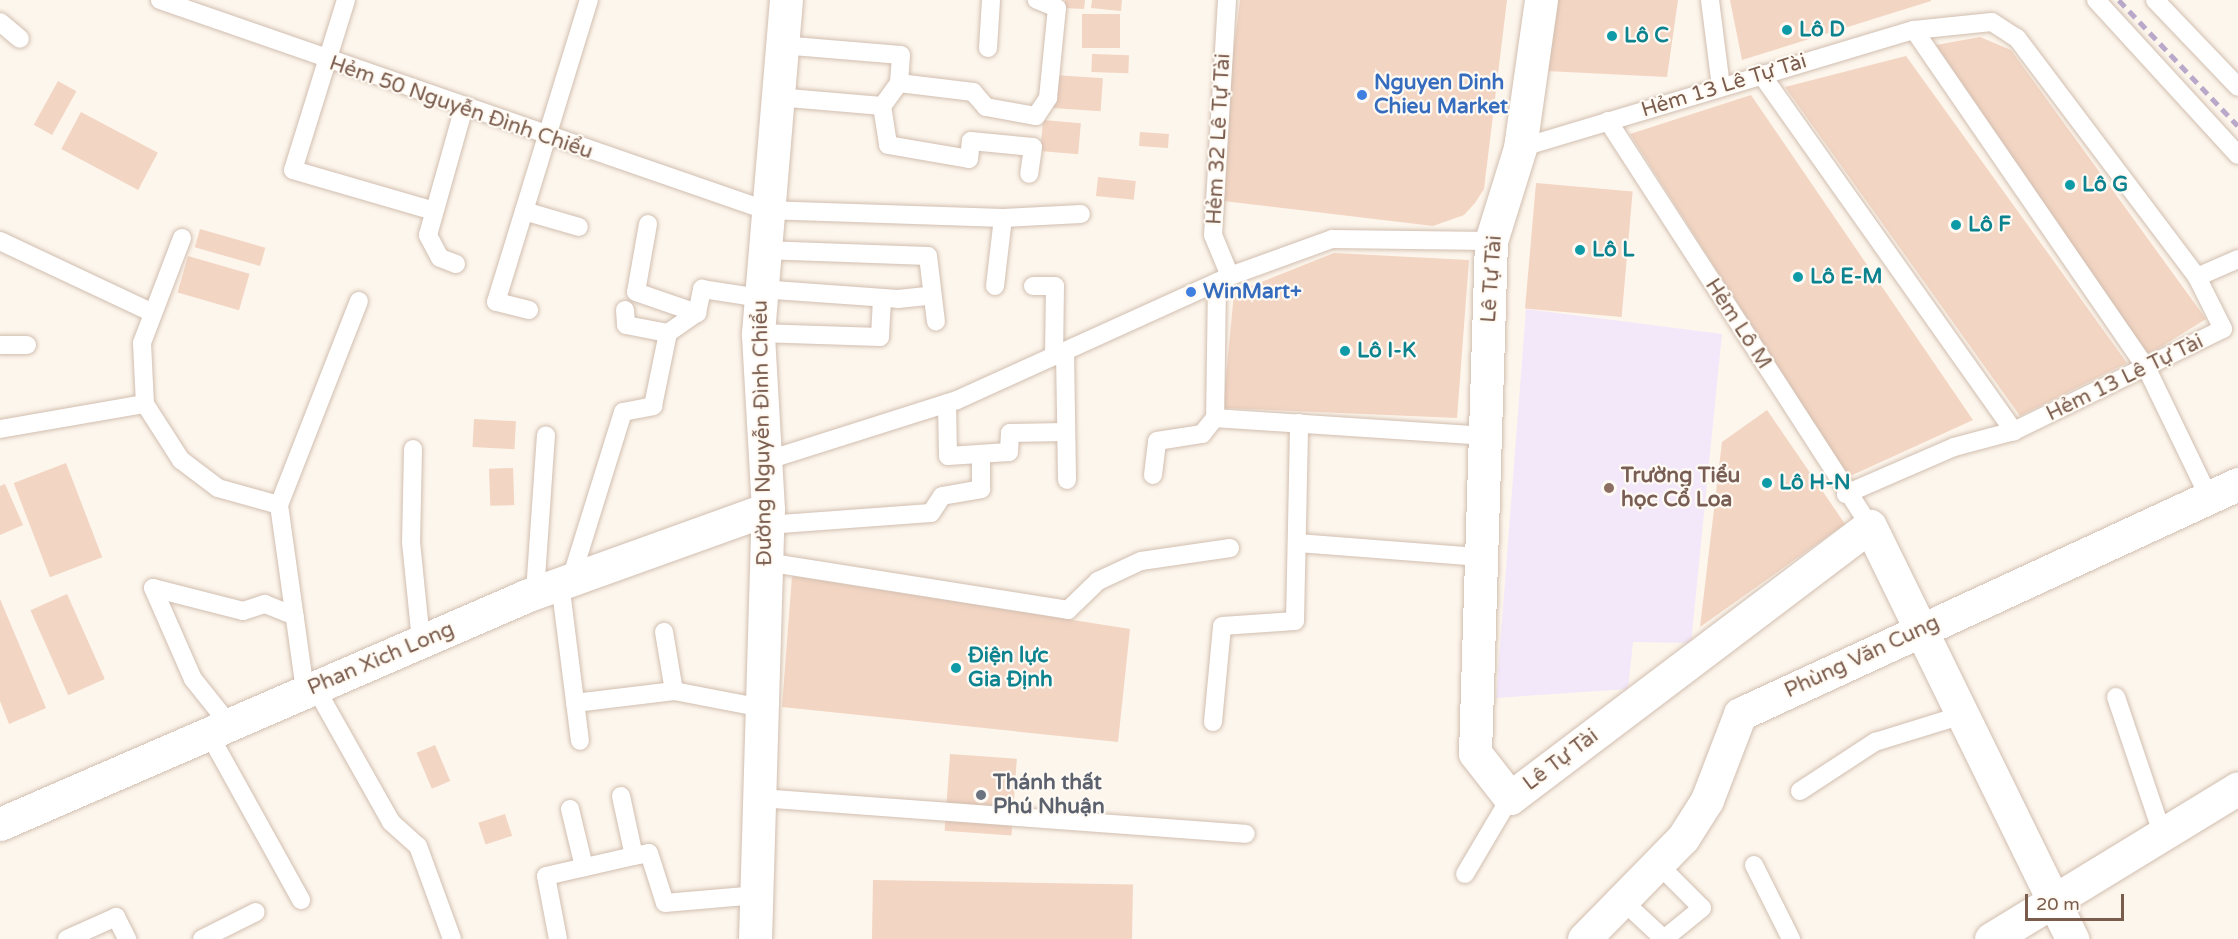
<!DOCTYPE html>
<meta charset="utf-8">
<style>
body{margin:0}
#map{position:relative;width:2238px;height:939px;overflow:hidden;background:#fdf6ec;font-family:"Varela Round",sans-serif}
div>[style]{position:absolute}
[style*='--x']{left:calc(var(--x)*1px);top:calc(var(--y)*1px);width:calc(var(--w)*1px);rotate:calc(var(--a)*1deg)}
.education>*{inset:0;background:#f3e8fa}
.building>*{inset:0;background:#f3d5c3;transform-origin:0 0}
.roads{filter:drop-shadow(0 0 2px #d1beb0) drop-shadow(0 0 2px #d1beb0)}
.lane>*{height:18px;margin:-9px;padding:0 9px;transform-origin:9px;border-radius:9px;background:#fff}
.street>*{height:33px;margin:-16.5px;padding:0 16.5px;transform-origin:16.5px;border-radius:16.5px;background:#fff}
.secondary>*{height:33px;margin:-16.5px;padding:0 16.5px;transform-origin:16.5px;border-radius:16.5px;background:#fff}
.rail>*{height:4.5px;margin-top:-2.25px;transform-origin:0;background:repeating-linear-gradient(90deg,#b9a8c9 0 9px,transparent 0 15px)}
.dots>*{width:16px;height:16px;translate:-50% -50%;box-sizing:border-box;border:3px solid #fffaf3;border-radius:50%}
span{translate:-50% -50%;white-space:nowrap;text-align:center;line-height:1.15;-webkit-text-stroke:4.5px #fffaf3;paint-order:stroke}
.culture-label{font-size:21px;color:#0d838f;font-weight:700}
.left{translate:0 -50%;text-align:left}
.shop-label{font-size:21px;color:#366cbe;font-weight:700}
.street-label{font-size:21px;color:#7a5c4d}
.education-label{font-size:21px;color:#785e54;font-weight:700}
.worship-label{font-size:21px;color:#5b616d;font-weight:700}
.scale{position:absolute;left:2025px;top:894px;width:99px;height:27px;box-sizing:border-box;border:3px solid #7a5c4d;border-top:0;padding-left:8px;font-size:18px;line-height:21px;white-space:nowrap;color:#7a5c4d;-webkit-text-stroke:4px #fffaf3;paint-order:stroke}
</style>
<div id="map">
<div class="education">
<i style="clip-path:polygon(1526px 309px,1722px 334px,1691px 643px,1633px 642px,1628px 689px,1496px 698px)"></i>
</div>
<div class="building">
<i style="clip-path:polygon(1065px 0,1085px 0,1084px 9px,1064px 8px)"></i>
<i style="clip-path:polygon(1092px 0,1122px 0,1121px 11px,1091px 8px)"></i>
<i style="clip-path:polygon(1240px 0,1507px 0,1484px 189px,1475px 203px,1464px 215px,1433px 226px,1215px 200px)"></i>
<i style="clip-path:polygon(1555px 0,1678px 0,1667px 77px,1546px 71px)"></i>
<i style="clip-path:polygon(1730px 0,1931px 0,1931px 1px,1742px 60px)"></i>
<i style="left:1120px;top:14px;width:34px;height:38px;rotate:90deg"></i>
<i style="clip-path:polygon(1980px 37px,2011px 50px,2206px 319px,2148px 355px,1936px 45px)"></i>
<i style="left:1092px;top:54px;width:37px;height:18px;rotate:2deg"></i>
<i style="clip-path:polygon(1906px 56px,2127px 363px,2020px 416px,1785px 87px)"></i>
<i style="left:1055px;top:75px;width:48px;height:33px;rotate:4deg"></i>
<i style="left:58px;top:81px;width:21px;height:50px;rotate:29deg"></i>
<i style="clip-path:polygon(1751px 95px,1973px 420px,1848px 477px,1630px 134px)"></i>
<i style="left:81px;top:112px;width:87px;height:42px;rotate:28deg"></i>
<i style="left:1043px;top:120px;width:38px;height:31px;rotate:5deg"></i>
<i style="left:1140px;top:132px;width:29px;height:14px;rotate:4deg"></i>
<i style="left:1098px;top:177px;width:38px;height:19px;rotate:6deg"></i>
<i style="left:1536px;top:183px;width:97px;height:126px;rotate:5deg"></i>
<i style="left:200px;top:229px;width:68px;height:19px;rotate:16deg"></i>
<i style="clip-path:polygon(1334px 253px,1469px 260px,1457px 418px,1223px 408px,1234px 293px)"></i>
<i style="left:188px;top:256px;width:64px;height:38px;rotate:16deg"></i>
<i style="clip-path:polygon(1767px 410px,1845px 524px,1700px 627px,1722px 442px)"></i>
<i style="left:474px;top:419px;width:42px;height:28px;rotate:3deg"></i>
<i style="left:66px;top:463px;width:101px;height:56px;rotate:69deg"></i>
<i style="left:513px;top:468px;width:37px;height:24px;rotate:88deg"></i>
<i style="clip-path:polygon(5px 484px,23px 525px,0 535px,0 486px)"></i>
<i style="clip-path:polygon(792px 576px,1130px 629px,1118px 742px,782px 707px)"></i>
<i style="left:67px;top:594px;width:93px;height:40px;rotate:66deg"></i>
<i style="clip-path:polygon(0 599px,46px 708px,9px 724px,0 701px)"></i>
<i style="left:435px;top:745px;width:39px;height:20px;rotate:67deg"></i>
<i style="left:950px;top:754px;width:67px;height:77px;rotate:4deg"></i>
<i style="left:505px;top:814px;width:23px;height:28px;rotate:72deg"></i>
<i style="left:873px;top:880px;width:260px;height:59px;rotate:1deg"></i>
</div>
<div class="roads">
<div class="lane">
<i style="--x:160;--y:0;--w:640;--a:19.14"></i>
<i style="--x:765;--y:210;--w:238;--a:1.9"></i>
<i style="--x:1003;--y:218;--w:78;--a:-2.9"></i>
<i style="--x:346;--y:0;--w:178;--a:107.3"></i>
<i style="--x:293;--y:170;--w:147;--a:16.2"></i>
<i style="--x:1227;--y:0;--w:235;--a:93.4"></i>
<i style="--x:1213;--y:235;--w:44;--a:67.5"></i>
<i style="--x:1710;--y:0;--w:88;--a:82.8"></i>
<i style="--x:2096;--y:0;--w:210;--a:47.5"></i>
<i style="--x:2155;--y:0;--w:120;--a:46.3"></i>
<i style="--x:0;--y:22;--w:26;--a:40"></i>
<i style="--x:1914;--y:30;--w:404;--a:55.5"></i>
<i style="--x:781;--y:45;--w:120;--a:4.8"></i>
<i style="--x:901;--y:55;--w:28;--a:94"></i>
<i style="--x:988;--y:48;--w:48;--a:-86.4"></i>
<i style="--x:1761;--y:74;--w:438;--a:54.7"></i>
<i style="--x:899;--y:83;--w:75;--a:6.9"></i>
<i style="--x:973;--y:92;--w:20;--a:49"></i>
<i style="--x:986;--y:107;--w:51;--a:10.2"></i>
<i style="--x:1036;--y:116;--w:22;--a:-56"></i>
<i style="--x:1048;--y:98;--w:90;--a:-84.3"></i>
<i style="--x:1057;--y:8;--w:22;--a:-158"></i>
<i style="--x:899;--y:83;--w:29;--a:126"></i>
<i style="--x:882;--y:106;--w:39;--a:81"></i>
<i style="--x:888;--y:145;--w:82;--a:9.8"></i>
<i style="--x:969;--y:159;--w:18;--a:-84"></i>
<i style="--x:971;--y:141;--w:62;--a:5.5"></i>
<i style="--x:1033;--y:147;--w:27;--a:98"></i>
<i style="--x:777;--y:97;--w:105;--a:4.9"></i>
<i style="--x:1608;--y:121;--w:482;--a:57.1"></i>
<i style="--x:1520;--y:148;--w:411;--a:-16.7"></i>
<i style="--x:1914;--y:30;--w:78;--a:-5.9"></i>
<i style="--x:1992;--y:22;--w:30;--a:33"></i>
<i style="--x:2017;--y:38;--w:299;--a:53"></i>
<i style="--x:2197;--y:277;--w:58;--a:63.4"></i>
<i style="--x:2223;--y:329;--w:233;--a:154"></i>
<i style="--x:2014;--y:431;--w:62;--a:165.1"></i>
<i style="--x:1954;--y:447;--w:118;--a:156.5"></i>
<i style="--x:524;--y:211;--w:57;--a:16.2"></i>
<i style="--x:648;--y:224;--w:69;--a:100"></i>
<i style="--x:636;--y:292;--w:65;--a:19"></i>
<i style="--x:182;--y:238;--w:112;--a:110.9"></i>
<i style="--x:142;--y:343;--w:61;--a:87.2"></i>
<i style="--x:145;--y:404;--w:67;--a:57.3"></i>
<i style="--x:181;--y:460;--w:46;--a:37.1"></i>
<i style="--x:218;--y:488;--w:63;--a:15.6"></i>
<i style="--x:279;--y:505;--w:188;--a:82"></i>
<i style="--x:0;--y:241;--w:167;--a:25.2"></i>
<i style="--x:763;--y:250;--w:165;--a:2.1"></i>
<i style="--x:928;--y:256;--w:66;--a:83.1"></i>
<i style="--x:456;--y:264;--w:17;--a:-159"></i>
<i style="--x:440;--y:258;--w:26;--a:-118"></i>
<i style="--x:428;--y:235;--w:133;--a:-74.3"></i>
<i style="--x:2197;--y:277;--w:45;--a:-23.7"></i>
<i style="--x:1217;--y:282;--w:136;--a:90.8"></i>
<i style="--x:1215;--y:418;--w:271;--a:3.8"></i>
<i style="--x:995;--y:286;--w:68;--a:-83.3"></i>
<i style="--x:1033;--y:286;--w:22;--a:0"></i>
<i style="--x:1055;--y:286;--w:70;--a:90.8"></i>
<i style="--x:760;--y:289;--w:138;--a:4.1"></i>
<i style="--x:898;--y:299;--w:31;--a:-6"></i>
<i style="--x:529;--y:310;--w:34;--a:-166"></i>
<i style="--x:496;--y:302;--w:316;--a:-72.9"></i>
<i style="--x:625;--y:310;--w:15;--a:86"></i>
<i style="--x:626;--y:325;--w:43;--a:10.8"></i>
<i style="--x:758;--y:333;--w:122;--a:1.9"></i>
<i style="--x:880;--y:337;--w:39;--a:-87"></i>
<i style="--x:0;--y:345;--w:27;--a:0"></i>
<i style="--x:1065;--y:351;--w:129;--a:89.1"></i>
<i style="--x:2147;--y:369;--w:142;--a:64.2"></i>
<i style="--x:947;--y:403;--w:53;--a:88.9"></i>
<i style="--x:948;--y:456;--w:61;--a:-3.8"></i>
<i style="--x:1009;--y:452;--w:19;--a:-87"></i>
<i style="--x:1010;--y:433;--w:56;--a:-1"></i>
<i style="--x:0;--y:429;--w:147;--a:-9.8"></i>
<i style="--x:413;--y:449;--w:93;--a:91.2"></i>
<i style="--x:411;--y:542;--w:100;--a:84.2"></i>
<i style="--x:768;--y:460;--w:198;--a:-17.6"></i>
<i style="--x:957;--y:400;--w:300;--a:-24.4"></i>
<i style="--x:1230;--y:276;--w:109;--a:-19.9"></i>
<i style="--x:1332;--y:239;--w:159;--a:0.7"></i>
<i style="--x:1153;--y:475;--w:34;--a:-83"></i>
<i style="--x:1157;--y:441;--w:46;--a:-8.8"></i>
<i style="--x:1202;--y:434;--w:21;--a:-51"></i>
<i style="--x:279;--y:505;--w:219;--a:-68.6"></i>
<i style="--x:767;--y:525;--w:164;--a:-4.2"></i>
<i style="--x:931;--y:513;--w:20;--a:-57"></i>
<i style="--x:942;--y:496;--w:40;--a:-10"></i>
<i style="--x:981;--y:489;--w:35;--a:-90"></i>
<i style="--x:1297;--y:543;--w:185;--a:4.4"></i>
<i style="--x:766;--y:562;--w:306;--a:9"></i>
<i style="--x:1068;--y:610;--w:42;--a:-44"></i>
<i style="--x:1098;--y:581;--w:47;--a:-24.9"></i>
<i style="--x:1141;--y:561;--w:90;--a:-8.3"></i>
<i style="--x:571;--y:579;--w:175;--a:-72.7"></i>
<i style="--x:623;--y:412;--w:31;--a:-11"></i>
<i style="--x:653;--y:406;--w:75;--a:-78.4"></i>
<i style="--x:668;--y:333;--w:35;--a:-35"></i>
<i style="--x:697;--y:313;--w:25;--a:-78"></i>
<i style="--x:702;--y:289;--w:59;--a:8.8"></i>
<i style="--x:560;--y:583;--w:159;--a:82.8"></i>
<i style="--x:153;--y:588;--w:99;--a:66.3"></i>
<i style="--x:193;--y:679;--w:58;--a:51.3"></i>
<i style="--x:153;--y:588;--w:93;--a:14.3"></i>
<i style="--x:243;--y:611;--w:23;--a:-18"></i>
<i style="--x:265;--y:604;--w:32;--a:22"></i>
<i style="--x:535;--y:592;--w:157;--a:-86"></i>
<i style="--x:315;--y:687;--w:155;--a:60.6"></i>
<i style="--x:391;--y:822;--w:36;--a:42"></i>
<i style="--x:418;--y:846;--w:99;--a:69.9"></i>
<i style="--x:674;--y:691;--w:90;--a:10.9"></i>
<i style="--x:2116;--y:697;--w:144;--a:71.3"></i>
<i style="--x:575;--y:703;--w:100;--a:-6.9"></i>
<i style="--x:674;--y:691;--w:60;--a:-99.6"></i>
<i style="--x:1213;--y:722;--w:96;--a:-84.6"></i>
<i style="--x:1222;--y:626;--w:73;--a:-3.9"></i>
<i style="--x:1295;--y:621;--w:198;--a:-88.8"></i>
<i style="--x:209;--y:734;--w:190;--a:61"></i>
<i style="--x:1800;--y:791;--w:90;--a:-33.2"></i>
<i style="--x:1875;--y:742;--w:91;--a:-17.2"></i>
<i style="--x:621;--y:796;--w:61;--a:77.8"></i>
<i style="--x:759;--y:798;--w:488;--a:4.2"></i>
<i style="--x:570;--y:809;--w:60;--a:76.4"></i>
<i style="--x:1658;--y:864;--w:62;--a:45"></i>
<i style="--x:1702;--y:908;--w:49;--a:140.8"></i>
<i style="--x:1754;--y:865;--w:83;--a:63.4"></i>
<i style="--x:1465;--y:874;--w:88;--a:-59.4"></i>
<i style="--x:1622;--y:900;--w:57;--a:42.9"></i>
<i style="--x:67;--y:939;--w:54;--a:-24.2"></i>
<i style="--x:116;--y:917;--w:25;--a:63"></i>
<i style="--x:202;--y:939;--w:60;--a:-26.6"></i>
<i style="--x:558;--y:939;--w:64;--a:-100.8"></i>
<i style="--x:546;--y:876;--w:90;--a:-12.8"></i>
<i style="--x:634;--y:856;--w:15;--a:-11"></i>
<i style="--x:649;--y:853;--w:52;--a:72.3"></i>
<i style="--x:665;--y:903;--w:92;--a:-5"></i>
</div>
<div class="street">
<i style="--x:1541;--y:0;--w:149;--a:98.1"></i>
<i style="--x:1520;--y:148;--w:97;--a:107.3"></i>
<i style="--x:1491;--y:241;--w:512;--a:91.79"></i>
<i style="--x:1475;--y:753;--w:57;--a:52.1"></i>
<i style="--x:1510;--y:798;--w:451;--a:-37.1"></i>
<i style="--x:1870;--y:526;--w:460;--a:63.9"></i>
<i style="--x:755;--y:939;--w:430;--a:-88.3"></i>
<i style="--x:768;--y:509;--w:176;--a:-93.3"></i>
<i style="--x:758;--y:333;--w:334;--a:-85.2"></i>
<i style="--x:1584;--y:939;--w:141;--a:-45.6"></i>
<i style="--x:1683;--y:838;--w:45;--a:-57.7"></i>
<i style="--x:1707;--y:800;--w:92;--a:-69"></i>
<i style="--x:1740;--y:714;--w:549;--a:-24.79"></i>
</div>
<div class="secondary">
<i style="--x:0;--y:824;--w:573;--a:-23.43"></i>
<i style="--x:526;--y:596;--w:257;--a:-19.8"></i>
<i style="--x:1991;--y:939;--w:289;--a:-31.4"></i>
</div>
</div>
<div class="rail">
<i style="--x:2119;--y:0;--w:173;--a:46.6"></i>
</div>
<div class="dots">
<i style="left:1787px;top:30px;background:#0f9aa8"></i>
<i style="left:1612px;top:36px;background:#0f9aa8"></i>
<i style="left:1362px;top:95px;background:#3f7fe0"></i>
<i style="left:2070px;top:185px;background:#0f9aa8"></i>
<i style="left:1956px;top:225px;background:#0f9aa8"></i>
<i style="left:1580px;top:250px;background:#0f9aa8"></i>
<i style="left:1798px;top:277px;background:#0f9aa8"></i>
<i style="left:1191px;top:292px;background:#3f7fe0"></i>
<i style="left:1345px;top:351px;background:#0f9aa8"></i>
<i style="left:1767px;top:483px;background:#0f9aa8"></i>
<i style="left:1609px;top:488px;background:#8d6e63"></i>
<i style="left:956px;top:668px;background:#0f9aa8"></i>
<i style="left:981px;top:795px;background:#6b7280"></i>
</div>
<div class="culture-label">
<span class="left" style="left:1799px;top:30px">Lô D</span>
<span class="left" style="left:1624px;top:36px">Lô C</span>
<span class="left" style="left:2082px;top:185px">Lô G</span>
<span class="left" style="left:1968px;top:225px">Lô F</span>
<span class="left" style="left:1592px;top:250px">Lô L</span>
<span class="left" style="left:1810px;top:277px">Lô E-M</span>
<span class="left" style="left:1357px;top:351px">Lô I-K</span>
<span class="left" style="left:1779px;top:483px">Lô H-N</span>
<span class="left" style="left:968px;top:668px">Điện lực<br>Gia Định</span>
</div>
<div class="shop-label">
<span class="left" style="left:1374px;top:95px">Nguyen Dinh<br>Chieu Market</span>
<span class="left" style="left:1203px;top:292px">WinMart+</span>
</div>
<div class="street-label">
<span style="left:1724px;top:86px;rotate:-17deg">Hẻm 13 Lê Tự Tài</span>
<span style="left:461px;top:108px;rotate:19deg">Hẻm 50 Nguyễn Đình Chiểu</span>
<span style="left:1219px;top:139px;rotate:-87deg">Hẻm 32 Lê Tự Tài</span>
<span style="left:1492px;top:279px;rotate:-86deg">Lê Tự Tài</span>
<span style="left:1738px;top:324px;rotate:57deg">Hẻm Lô M</span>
<span style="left:2125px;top:378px;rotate:-26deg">Hẻm 13 Lê Tự Tài</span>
<span style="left:763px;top:433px;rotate:-91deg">Đường Nguyễn Đình Chiểu</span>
<span style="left:1862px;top:657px;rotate:-25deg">Phùng Văn Cung</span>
<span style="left:381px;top:659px;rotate:-23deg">Phan Xich Long</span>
<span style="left:1561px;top:760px;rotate:-37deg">Lê Tự Tài</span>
</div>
<div class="education-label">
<span class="left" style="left:1621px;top:488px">Trường Tiểu<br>học Cổ Loa</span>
</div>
<div class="worship-label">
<span class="left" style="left:993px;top:795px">Thánh thất<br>Phú Nhuận</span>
</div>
<div class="scale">20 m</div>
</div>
